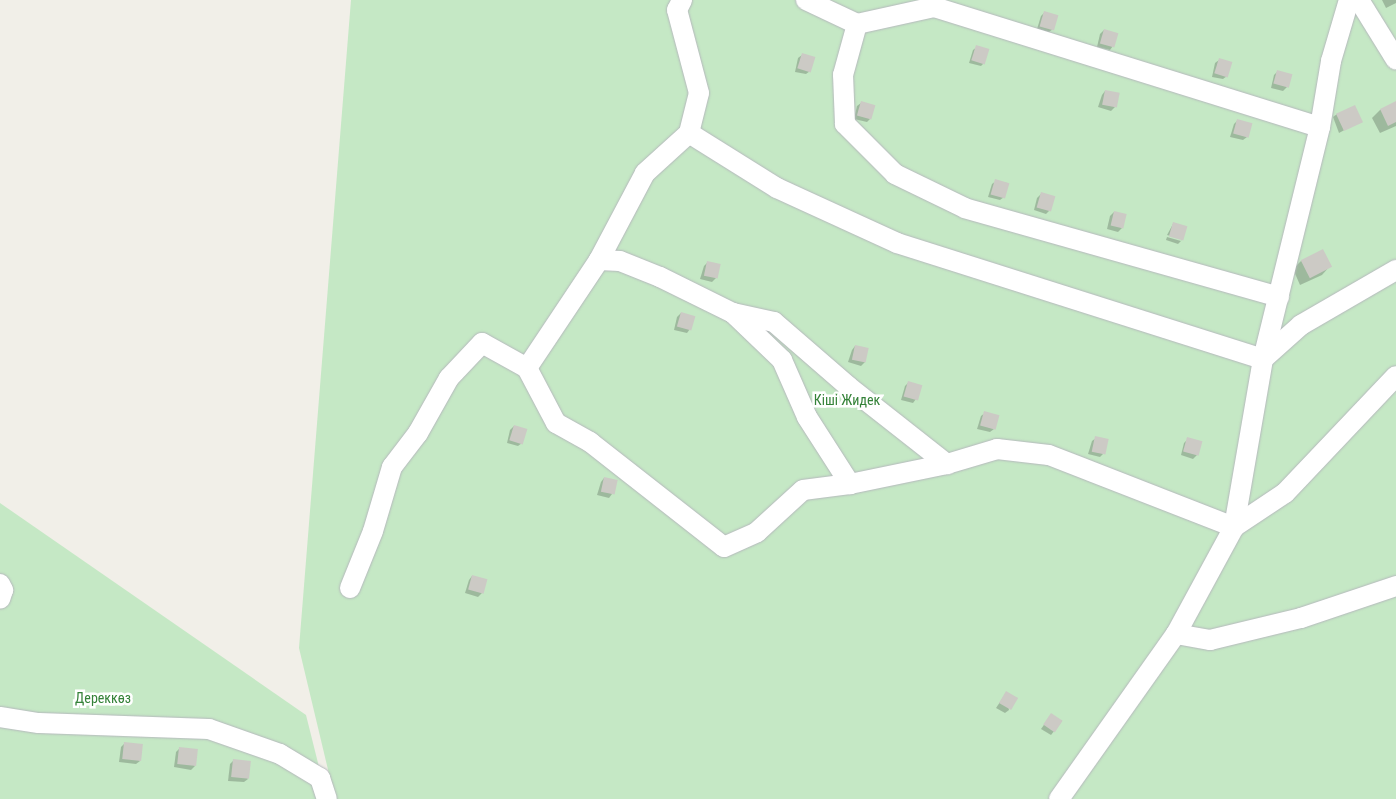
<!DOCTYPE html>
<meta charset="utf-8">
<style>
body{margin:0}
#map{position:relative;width:1396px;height:799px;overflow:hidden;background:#f1efe8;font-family:"Roboto Condensed",sans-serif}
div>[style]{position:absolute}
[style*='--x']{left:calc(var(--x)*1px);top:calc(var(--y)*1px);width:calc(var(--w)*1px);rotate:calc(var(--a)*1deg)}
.green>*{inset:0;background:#c5e8c5}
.shadow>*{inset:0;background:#0003}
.building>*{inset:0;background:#cccac5;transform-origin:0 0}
.roads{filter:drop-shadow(0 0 1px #b5b8bc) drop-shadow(0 0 1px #b5b8bc)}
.minor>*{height:20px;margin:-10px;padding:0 10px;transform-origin:10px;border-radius:10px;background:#fff}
span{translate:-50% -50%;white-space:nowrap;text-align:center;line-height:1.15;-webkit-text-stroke:5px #fff;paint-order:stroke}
.park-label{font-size:14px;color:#348238}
</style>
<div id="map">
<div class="green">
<i style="clip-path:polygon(351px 0,1396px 0,1396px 799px,335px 799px,299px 648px)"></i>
<i style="clip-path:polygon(0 503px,306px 715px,327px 799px,0 799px)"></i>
</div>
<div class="shadow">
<i style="clip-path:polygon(1382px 0,1396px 0,1396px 3px,1386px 8px)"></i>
<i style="clip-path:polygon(1045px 12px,1053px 29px,1049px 32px,1037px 29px,1041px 16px)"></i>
<i style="clip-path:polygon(1104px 30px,1113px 46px,1110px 50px,1097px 47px,1100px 34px)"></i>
<i style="clip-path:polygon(977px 47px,984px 63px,981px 66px,969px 63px,973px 50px)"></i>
<i style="clip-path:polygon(802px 55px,810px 71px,806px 74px,795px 72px,798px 58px)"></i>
<i style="clip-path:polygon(1219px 60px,1227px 76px,1223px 79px,1212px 77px,1215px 63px)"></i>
<i style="clip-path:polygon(1278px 71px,1287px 87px,1283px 91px,1271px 88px,1274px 75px)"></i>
<i style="clip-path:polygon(1105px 91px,1115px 107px,1111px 111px,1098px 107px,1102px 95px)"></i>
<i style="clip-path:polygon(1396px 102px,1396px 126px,1380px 133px,1372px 118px,1380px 110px)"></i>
<i style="clip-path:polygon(861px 103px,874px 106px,870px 119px,867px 122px,854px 119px,857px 106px)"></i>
<i style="clip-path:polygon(1337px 114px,1361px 121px,1339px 133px,1333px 117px)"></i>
<i style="clip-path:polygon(1237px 121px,1250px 124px,1247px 137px,1243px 140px,1230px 137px,1234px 124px)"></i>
<i style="clip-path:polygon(996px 181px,1007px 183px,1004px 197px,1000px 200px,988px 197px,992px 184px)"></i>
<i style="clip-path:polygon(1041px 194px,1050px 210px,1046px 214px,1034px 210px,1037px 198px)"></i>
<i style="clip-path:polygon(1114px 212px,1122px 228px,1118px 232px,1107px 229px,1110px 216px)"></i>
<i style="clip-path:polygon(1173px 224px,1186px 227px,1181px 241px,1181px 239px,1167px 235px)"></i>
<i style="clip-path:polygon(1167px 237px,1181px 241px,1178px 244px,1166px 240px)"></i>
<i style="clip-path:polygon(1301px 261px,1330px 266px,1322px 275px,1300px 285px,1293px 269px)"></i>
<i style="clip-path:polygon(708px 262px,716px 278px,712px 282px,700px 279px,704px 266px)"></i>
<i style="clip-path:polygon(681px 313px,690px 329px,687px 333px,674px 330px,677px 317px)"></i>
<i style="clip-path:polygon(855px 346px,865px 362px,861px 366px,848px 362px,852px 350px)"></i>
<i style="clip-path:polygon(908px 383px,916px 399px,913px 403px,901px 400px,905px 386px)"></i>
<i style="clip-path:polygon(985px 413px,997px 416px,994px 429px,990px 432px,977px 429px,981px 416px)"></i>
<i style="clip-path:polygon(514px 426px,522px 443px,518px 446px,507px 443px,510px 430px)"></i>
<i style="clip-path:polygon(1096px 438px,1103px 454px,1100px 457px,1088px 454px,1092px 441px)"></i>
<i style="clip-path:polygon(1188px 439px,1197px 455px,1193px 459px,1181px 455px,1184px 443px)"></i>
<i style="clip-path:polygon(604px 478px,612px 494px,609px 498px,597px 495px,601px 482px)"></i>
<i style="clip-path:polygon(472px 576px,485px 580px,482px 593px,478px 597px,465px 593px,469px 580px)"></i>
<i style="clip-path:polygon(1006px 693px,1009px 710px,1005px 713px,996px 708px)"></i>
<i style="clip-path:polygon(1051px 715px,1062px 721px,1051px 735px,1041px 729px)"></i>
<i style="clip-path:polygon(125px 743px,140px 761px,136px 764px,119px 762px,121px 747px)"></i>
<i style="clip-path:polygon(180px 748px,195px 766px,191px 770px,174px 767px,176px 752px)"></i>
<i style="clip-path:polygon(234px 760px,248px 779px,244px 782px,228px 781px,230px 764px)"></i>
</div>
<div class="building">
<i style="left:1044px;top:11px;width:15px;height:16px;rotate:16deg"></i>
<i style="left:1104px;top:29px;width:15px;height:15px;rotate:16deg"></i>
<i style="left:976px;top:45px;width:14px;height:16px;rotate:17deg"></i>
<i style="left:802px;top:53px;width:14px;height:16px;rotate:17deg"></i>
<i style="left:1219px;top:58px;width:14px;height:16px;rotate:17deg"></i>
<i style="left:1277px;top:70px;width:16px;height:14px;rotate:15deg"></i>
<i style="left:1105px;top:90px;width:15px;height:15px;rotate:11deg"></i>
<i style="left:861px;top:101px;width:15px;height:15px;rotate:16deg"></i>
<i style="clip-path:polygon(1396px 101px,1396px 122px,1388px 126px,1380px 109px)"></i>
<i style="left:1355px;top:105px;width:19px;height:21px;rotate:65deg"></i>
<i style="left:1237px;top:119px;width:16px;height:15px;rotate:15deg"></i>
<i style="left:995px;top:179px;width:15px;height:16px;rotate:16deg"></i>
<i style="left:1041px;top:192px;width:15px;height:16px;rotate:16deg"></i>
<i style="left:1114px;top:211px;width:13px;height:15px;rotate:13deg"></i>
<i style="left:1173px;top:222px;width:15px;height:15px;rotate:16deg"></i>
<i style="left:1323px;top:249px;width:20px;height:25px;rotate:63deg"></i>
<i style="left:707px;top:261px;width:14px;height:15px;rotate:12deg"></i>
<i style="left:681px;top:312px;width:15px;height:15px;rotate:16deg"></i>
<i style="left:855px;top:345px;width:14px;height:15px;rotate:12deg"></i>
<i style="left:908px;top:381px;width:15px;height:16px;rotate:16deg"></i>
<i style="left:984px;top:411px;width:16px;height:15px;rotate:15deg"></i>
<i style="left:514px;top:425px;width:14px;height:16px;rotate:17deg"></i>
<i style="left:1095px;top:436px;width:14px;height:16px;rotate:12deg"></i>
<i style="left:1187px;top:437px;width:16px;height:15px;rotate:15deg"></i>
<i style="left:604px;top:477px;width:14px;height:15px;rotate:12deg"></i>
<i style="left:472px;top:575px;width:16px;height:15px;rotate:15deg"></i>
<i style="left:1006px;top:691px;width:14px;height:14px;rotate:30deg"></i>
<i style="left:1051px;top:713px;width:14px;height:14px;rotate:34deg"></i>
<i style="left:124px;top:742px;width:19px;height:17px;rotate:6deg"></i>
<i style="left:179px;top:747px;width:19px;height:17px;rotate:6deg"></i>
<i style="left:233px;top:759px;width:18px;height:18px;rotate:6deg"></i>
</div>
<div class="roads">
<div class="minor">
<i style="--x:806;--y:0;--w:56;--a:25.2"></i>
<i style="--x:1359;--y:0;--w:70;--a:58.3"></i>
<i style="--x:689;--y:133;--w:104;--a:32"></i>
<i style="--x:777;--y:188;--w:132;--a:24.6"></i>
<i style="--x:897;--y:243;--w:384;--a:17.6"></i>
<i style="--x:1263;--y:359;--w:239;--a:-76.2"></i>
<i style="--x:1320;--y:127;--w:67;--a:-80.5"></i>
<i style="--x:1331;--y:61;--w:64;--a:-73.6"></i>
<i style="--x:599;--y:260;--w:98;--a:-62.1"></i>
<i style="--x:645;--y:173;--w:59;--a:-42.3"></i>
<i style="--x:689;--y:133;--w:41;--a:-76"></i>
<i style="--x:699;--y:93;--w:86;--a:-104.8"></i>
<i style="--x:677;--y:10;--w:11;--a:-63"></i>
<i style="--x:1279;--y:297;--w:326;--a:-164.2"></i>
<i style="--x:965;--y:208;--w:78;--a:-154.1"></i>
<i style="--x:895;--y:174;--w:71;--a:-135"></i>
<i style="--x:845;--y:124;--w:49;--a:-92.3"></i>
<i style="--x:843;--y:75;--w:53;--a:-74.6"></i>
<i style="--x:857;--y:24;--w:79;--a:-12.4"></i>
<i style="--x:934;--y:7;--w:404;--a:17.3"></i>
<i style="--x:733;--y:313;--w:42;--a:12.4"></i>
<i style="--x:774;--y:322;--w:99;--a:40.9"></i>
<i style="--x:849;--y:387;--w:125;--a:38.2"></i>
<i style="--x:527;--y:368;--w:130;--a:-56.3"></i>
<i style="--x:599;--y:260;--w:21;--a:3"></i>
<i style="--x:620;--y:261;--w:43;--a:21.8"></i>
<i style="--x:660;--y:277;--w:81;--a:26.3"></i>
<i style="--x:733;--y:313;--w:68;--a:43.8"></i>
<i style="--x:782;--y:360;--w:62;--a:66.3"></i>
<i style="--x:807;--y:417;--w:80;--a:57.3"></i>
<i style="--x:1234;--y:527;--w:61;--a:-33.7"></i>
<i style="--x:1285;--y:493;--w:161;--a:-46.5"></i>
<i style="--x:0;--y:584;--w:7;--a:63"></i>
<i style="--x:3;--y:590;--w:9;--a:108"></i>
<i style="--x:350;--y:588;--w:61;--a:-68"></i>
<i style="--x:373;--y:531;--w:67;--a:-73.5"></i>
<i style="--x:392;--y:467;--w:43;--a:-52.6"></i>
<i style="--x:418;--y:433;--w:63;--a:-60.6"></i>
<i style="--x:449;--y:378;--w:48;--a:-46.7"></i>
<i style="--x:482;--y:343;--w:51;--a:29.1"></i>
<i style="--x:527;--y:368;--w:62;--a:62.2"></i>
<i style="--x:556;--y:423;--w:39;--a:29"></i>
<i style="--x:590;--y:442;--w:170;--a:38.1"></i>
<i style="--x:724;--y:547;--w:36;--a:-24"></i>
<i style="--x:757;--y:532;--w:62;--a:-42.4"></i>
<i style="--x:803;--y:490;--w:47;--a:-7.3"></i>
<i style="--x:850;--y:484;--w:99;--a:-11.7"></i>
<i style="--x:947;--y:464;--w:52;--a:-16.7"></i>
<i style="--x:997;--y:449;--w:52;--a:6.6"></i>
<i style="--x:1049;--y:455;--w:199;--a:21.3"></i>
<i style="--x:1176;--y:634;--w:35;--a:10"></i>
<i style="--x:1210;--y:640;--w:94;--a:-13.6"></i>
<i style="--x:1301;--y:618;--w:100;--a:-18.6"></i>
<i style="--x:0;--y:717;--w:39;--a:9"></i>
<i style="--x:39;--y:723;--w:170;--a:2"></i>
<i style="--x:209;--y:729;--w:75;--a:19.4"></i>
<i style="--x:280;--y:754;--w:47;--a:31"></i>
<i style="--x:320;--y:778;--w:22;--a:72"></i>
<i style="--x:1059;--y:799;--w:202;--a:-54.7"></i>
<i style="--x:1176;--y:634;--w:122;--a:-61.5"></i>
<i style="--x:1234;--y:527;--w:170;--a:-80.2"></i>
<i style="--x:1263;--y:359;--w:51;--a:-41.8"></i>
<i style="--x:1301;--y:325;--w:110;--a:-30.1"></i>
</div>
</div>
<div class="park-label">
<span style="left:847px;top:400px">Кіші Жидек</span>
<span style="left:103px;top:698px">Дереккөз</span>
</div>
</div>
